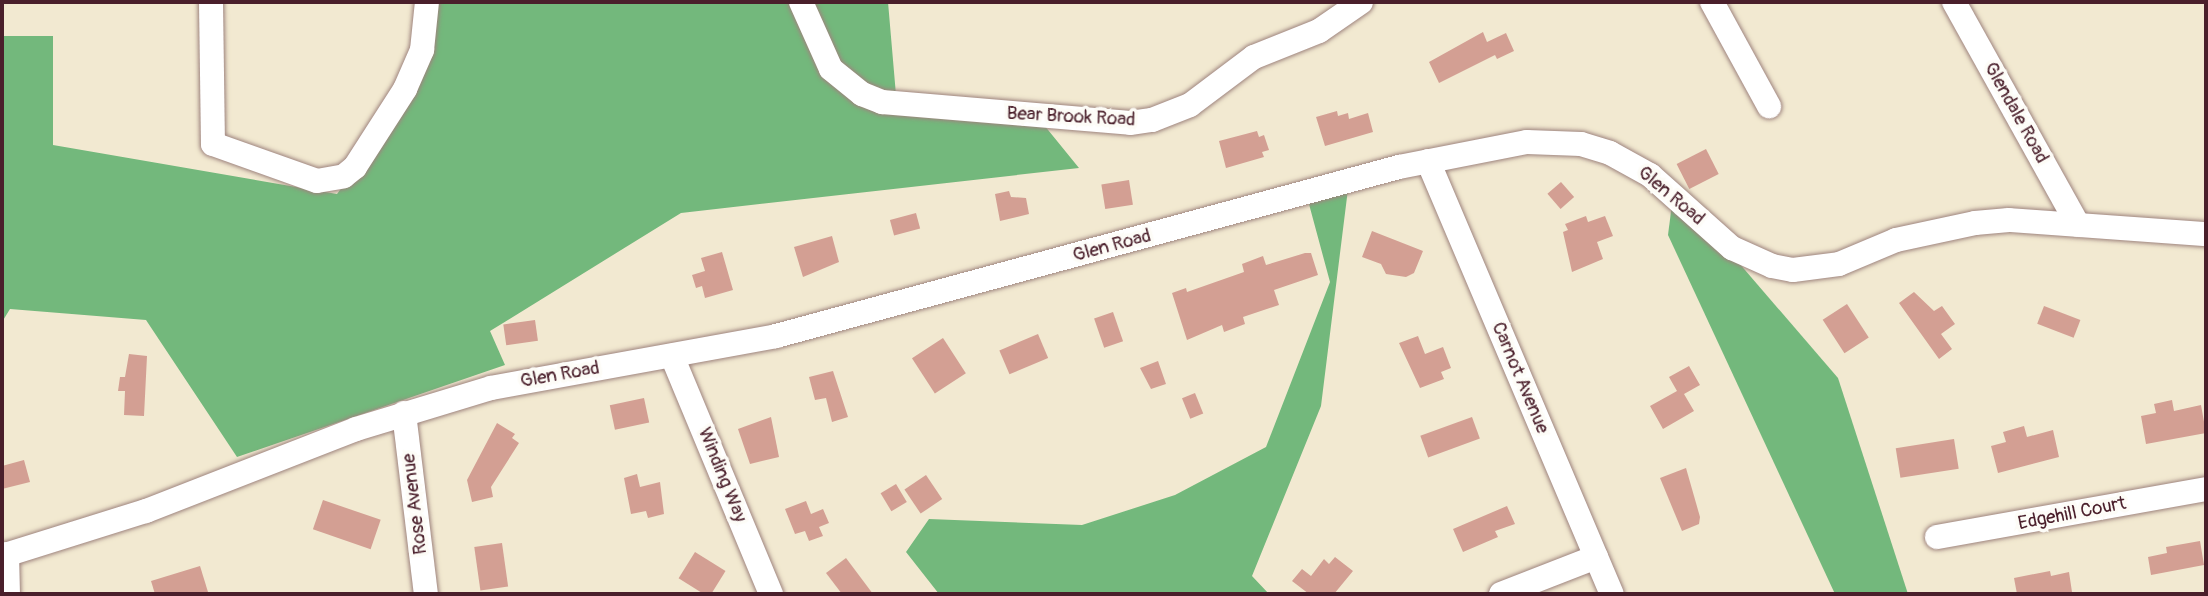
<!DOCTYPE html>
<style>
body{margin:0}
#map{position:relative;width:2208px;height:596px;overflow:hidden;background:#f2e9d1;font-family:Pangolin,sans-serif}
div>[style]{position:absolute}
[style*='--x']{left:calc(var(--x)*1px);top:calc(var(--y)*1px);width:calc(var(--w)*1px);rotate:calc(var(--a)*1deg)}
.forest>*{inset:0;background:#73b87c}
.building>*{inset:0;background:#d39f93;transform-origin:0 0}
.roads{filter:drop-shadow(0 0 2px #9e847e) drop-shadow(0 0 2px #9e847e)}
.minor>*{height:24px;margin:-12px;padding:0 12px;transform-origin:12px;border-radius:12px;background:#fff}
span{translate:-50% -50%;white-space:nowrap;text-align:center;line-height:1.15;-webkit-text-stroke:7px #fdfcf7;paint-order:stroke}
.street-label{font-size:19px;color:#4a1f2b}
.frame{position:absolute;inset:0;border:4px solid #4a1f2b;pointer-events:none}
</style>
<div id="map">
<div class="forest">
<i style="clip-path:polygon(420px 2px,888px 2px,896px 95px,1031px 109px,1079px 168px,681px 213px,490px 331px,505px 365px,237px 457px,146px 320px,10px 309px,2px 322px,2px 36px,53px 36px,53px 145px,337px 194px,419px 83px)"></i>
<i style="clip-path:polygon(1349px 181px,1321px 406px,1252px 576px,1269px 594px,939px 594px,906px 552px,929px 519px,1082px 525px,1175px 495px,1266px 447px,1330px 282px,1306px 193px)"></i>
<i style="clip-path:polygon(1673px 196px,1708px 227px,1838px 378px,1908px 594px,1835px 594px,1668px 235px)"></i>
</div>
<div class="building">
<i style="clip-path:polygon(1483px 32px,1487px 42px,1506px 33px,1514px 51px,1497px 59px,1495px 55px,1439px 83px,1429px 62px)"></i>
<i style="clip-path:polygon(1337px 111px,1338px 116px,1348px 113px,1349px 119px,1368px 113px,1373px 132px,1325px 146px,1316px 117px)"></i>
<i style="clip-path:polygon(1257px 131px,1259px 137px,1264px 135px,1269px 150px,1262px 152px,1264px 157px,1226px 168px,1219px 141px)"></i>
<i style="left:1706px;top:149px;width:28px;height:33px;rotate:63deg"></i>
<i style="left:1129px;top:180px;width:25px;height:28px;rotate:81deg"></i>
<i style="left:1561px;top:182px;width:20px;height:18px;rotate:49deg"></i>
<i style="clip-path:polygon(1009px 191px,1011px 197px,1026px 198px,1029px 214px,1000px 221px,995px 194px)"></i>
<i style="left:916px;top:213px;width:16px;height:27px;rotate:75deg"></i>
<i style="clip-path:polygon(1586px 216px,1588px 222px,1605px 216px,1613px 236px,1597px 242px,1603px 259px,1572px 272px,1563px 232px,1568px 230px,1565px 224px)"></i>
<i style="clip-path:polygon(1372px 231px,1423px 251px,1414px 273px,1406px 277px,1386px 274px,1381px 264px,1362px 257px)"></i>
<i style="clip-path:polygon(832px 236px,839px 262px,803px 277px,794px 247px)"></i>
<i style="clip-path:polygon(722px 252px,733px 290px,705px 298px,702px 286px,696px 288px,692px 275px,705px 271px,701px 258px)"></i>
<i style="clip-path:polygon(1305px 253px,1311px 253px,1318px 275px,1274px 290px,1279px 305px,1243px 317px,1245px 324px,1224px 332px,1222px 325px,1187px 340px,1172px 293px,1186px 288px,1187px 292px,1244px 272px,1242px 264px,1263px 256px,1266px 265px)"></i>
<i style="clip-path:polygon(1914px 292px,1934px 311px,1942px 306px,1955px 324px,1941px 334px,1952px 349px,1939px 359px,1899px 303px)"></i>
<i style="left:1847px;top:304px;width:40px;height:29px;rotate:57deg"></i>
<i style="left:2044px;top:306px;width:39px;height:19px;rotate:21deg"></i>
<i style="left:1113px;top:312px;width:31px;height:20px;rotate:71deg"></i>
<i style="left:535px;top:320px;width:21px;height:32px;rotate:82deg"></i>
<i style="left:1038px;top:334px;width:26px;height:42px;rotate:67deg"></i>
<i style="clip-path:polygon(1418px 336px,1425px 354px,1443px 347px,1451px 368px,1441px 372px,1444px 379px,1420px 388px,1399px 343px)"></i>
<i style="left:943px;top:338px;width:42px;height:37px;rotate:57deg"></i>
<i style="clip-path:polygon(129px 354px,147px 356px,144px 416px,124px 415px,125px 391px,118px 391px,120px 377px,125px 377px)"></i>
<i style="clip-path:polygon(1158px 361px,1166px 384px,1151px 389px,1140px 368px)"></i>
<i style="clip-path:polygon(1689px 366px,1700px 385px,1684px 394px,1694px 411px,1663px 429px,1650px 406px,1677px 391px,1669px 377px)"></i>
<i style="clip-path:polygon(833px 371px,848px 417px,832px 422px,826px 398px,815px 400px,809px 377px)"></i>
<i style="left:1195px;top:393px;width:22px;height:14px;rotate:68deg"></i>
<i style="left:644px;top:398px;width:25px;height:35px;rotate:78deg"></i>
<i style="clip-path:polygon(2172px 400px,2174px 411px,2201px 405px,2206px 433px,2146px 444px,2141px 416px,2156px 413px,2154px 404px)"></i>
<i style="clip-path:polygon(771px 417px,779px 457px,750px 464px,738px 429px)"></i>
<i style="left:1472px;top:417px;width:23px;height:55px;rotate:70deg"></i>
<i style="clip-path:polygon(497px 423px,515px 434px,512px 438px,519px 443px,491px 487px,493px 497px,472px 502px,467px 480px)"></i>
<i style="clip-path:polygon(2024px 426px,2027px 437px,2053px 430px,2059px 457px,1998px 473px,1991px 446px,2006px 442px,2003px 432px)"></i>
<i style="left:1954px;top:439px;width:30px;height:59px;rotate:81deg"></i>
<i style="clip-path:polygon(24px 460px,30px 482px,2px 489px,2px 466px)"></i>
<i style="clip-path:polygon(1686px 468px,1700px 517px,1699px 524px,1682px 531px,1660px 478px)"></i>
<i style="clip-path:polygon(637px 474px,640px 487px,660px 482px,664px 514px,648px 518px,646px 511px,631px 514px,624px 478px)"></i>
<i style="left:926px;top:475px;width:29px;height:26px;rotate:56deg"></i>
<i style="left:896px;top:484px;width:21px;height:18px;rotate:59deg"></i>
<i style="left:323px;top:500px;width:61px;height:31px;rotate:19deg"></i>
<i style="clip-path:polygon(806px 501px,811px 514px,823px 509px,829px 523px,819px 527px,823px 536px,809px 541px,805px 531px,795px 534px,785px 509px)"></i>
<i style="clip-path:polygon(1507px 506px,1515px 524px,1495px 531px,1498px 537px,1463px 552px,1453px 529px)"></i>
<i style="clip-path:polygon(2200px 541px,2204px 565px,2151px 575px,2148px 557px,2167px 553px,2166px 547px)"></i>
<i style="left:502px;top:543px;width:44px;height:28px;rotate:82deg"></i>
<i style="left:695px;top:552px;width:36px;height:31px;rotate:32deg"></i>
<i style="clip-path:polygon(1335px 557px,1353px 571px,1334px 594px,1309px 594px,1292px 581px,1302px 569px,1311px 576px,1324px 559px,1329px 564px)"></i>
<i style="clip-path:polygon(846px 558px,873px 594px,842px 594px,826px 573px)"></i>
<i style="clip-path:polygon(200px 566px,208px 592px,155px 594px,151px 581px)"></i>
<i style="clip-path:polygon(2050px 571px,2051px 576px,2069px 572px,2072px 592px,2017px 594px,2014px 578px)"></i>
</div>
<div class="roads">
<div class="minor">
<i style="--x:211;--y:2;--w:142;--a:89.2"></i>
<i style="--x:213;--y:144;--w:110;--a:19.6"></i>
<i style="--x:317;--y:181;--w:27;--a:-10"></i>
<i style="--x:344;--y:176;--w:14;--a:-39"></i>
<i style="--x:355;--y:167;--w:93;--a:-57.3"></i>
<i style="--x:405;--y:89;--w:43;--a:-66.4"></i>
<i style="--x:422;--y:50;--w:48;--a:-84.1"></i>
<i style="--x:801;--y:2;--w:73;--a:65.9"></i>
<i style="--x:831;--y:69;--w:40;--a:39"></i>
<i style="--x:862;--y:94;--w:22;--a:22"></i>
<i style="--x:882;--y:102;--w:249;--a:4.8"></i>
<i style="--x:1130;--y:123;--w:22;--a:-8"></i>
<i style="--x:1152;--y:120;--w:41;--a:-21.5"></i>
<i style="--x:1190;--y:105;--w:80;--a:-36.9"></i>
<i style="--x:1254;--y:57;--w:70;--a:-21.8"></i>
<i style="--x:1319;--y:31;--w:51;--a:-34.6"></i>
<i style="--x:1712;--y:2;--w:119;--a:61.3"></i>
<i style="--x:1954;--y:2;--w:255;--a:60.9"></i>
<i style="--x:1428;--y:161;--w:470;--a:67"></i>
<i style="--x:672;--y:356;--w:258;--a:67.4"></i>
<i style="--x:404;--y:413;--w:182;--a:83.1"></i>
<i style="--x:1937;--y:537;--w:273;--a:-10.1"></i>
<i style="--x:7;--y:554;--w:40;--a:88.6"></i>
<i style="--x:2;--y:556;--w:151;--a:-17.4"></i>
<i style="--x:146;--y:511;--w:225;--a:-21.3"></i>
<i style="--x:356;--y:429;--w:141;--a:-16.9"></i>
<i style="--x:491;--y:388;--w:290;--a:-10.3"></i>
<i style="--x:776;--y:336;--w:646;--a:-15.18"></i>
<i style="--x:1399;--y:167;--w:130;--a:-11.1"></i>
<i style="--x:1527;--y:142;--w:54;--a:2.1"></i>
<i style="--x:1581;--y:144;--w:30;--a:17"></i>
<i style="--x:1610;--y:153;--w:46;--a:28.8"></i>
<i style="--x:1650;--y:175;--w:110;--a:41.7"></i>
<i style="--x:1732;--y:248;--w:44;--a:24.2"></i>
<i style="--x:1772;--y:266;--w:21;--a:11"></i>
<i style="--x:1793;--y:270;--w:46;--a:-7.4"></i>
<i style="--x:1839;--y:264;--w:62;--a:-22.8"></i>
<i style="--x:1896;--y:240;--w:81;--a:-12.1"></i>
<i style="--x:1975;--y:223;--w:34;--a:-5"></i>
<i style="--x:2009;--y:220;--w:197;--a:4.1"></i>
<i style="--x:1501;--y:594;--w:102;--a:-21.3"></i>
</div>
</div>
<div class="street-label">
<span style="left:2016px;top:113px;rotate:61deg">Glendale Road</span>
<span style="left:1071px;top:117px;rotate:3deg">Bear Brook Road</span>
<span style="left:1671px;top:196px;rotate:40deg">Glen Road</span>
<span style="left:1112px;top:246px;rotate:-15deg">Glen Road</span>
<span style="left:560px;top:375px;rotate:-10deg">Glen Road</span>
<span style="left:1520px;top:378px;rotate:67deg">Carnot Avenue</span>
<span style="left:722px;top:475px;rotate:68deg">Winding Way</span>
<span style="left:415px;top:504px;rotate:-97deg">Rose Avenue</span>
<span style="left:2072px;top:514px;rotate:-11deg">Edgehill Court</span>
</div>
<div class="frame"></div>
</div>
